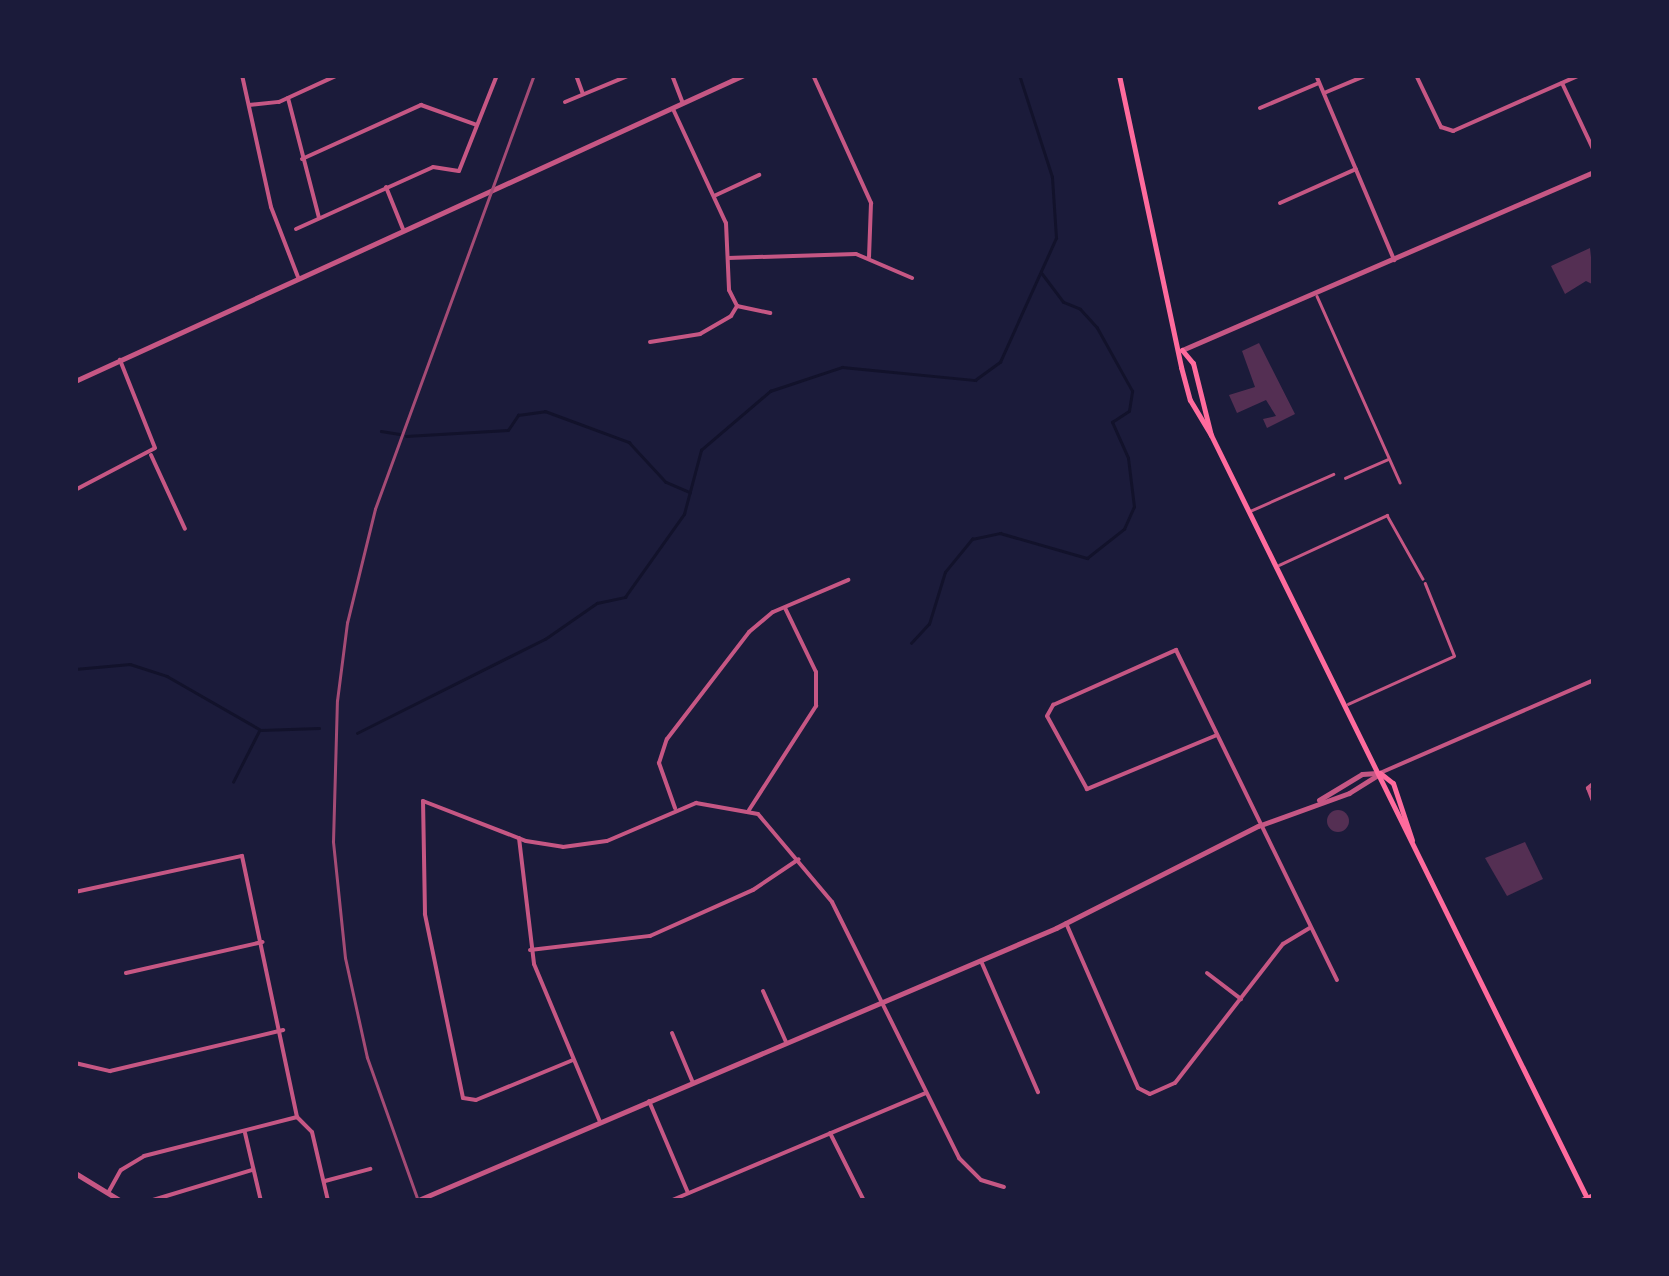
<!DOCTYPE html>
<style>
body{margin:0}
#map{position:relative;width:1669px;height:1276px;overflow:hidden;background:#1b1b3a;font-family:"Varela Round",sans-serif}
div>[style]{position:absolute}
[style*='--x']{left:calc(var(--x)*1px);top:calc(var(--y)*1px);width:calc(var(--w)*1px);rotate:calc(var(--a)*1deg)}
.stream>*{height:2.5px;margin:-1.25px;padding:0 1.25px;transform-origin:1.25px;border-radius:1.25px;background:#12122b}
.building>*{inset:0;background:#542f53}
.round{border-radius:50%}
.service>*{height:2.5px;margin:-1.25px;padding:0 1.25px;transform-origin:1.25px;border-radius:1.25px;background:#c65784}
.minor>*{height:4px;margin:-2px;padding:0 2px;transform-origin:2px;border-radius:2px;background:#c65784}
.tertiary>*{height:5px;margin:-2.5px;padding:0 2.5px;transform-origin:2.5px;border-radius:2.5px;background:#c65784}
.secondary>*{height:5px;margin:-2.5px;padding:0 2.5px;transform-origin:2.5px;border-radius:2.5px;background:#ff6b9d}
.primary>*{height:6px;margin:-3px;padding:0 3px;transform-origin:3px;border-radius:3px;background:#ff6b9d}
.rail>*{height:2.5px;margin:-1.25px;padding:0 1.25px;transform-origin:1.25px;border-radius:1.25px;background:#a44b75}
span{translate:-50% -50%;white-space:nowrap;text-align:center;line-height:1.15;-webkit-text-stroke:9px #1b1b3a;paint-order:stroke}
.frame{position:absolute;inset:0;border:78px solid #1b1b3a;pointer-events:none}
</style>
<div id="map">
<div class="stream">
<i style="--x:381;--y:431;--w:20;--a:9"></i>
<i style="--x:406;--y:436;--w:102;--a:-3.4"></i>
<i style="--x:508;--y:430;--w:18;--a:-56"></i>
<i style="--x:518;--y:415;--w:27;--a:-8"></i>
<i style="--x:545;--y:411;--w:90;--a:20.3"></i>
<i style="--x:629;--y:442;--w:54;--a:47.2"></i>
<i style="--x:666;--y:482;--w:26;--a:23"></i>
<i style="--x:911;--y:643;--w:26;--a:-47"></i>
<i style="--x:929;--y:624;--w:54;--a:-72.9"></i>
<i style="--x:945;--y:572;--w:43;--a:-50.7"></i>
<i style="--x:972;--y:539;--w:29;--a:-12"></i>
<i style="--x:1000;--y:533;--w:91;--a:16"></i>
<i style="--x:1087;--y:558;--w:47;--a:-38.1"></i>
<i style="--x:1124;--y:529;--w:24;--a:-66"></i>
<i style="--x:1134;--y:507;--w:49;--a:-97"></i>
<i style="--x:1128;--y:458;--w:39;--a:-114"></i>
<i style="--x:1112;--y:422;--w:20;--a:-33"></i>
<i style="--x:1129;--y:411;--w:20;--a:-81"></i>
<i style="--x:1132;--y:391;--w:72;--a:-119.1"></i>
<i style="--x:1097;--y:328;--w:25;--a:-132"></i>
<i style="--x:1080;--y:309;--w:18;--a:-158"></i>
<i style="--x:1063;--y:302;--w:35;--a:-127"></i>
<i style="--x:75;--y:669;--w:55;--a:-5.2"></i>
<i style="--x:130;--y:664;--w:39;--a:18"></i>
<i style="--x:167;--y:676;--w:108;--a:29.9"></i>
<i style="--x:261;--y:730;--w:58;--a:-2"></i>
<i style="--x:357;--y:733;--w:210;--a:-26.6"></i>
<i style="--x:545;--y:639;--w:63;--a:-34.7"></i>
<i style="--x:597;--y:603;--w:29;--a:-12"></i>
<i style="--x:625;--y:597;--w:102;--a:-54.6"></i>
<i style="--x:684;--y:514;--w:66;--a:-75.1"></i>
<i style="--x:701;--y:450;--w:91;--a:-40.5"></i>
<i style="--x:770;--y:391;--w:76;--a:-18.4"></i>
<i style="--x:842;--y:367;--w:134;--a:5.6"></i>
<i style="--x:975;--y:380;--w:31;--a:-36"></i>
<i style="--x:1000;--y:362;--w:136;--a:-65.7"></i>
<i style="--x:1056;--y:238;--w:61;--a:-93.8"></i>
<i style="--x:1052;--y:177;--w:107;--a:-107.9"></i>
<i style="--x:233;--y:782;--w:57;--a:-63"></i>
</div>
<div class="building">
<i style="clip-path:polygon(1590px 248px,1594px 285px,1586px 281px,1565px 294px,1551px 266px)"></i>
<i style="clip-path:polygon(1259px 343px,1295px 414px,1267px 428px,1263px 419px,1276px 416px,1266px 400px,1237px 413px,1229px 395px,1255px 387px,1242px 351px)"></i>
<i class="round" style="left:1327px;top:810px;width:22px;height:22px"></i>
<i style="clip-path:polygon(1525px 842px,1543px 879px,1507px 896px,1485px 858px)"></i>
</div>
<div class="service">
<i style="--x:1317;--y:296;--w:204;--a:66"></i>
<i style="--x:1345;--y:478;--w:47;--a:-23.8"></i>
<i style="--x:1250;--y:511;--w:91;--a:-24"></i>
<i style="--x:1279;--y:565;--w:119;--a:-24.8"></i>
<i style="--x:1387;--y:515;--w:73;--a:60.6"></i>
<i style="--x:1348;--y:704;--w:116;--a:-24.4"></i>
<i style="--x:1454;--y:656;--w:78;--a:-111.9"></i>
</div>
<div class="minor">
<i style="--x:242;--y:75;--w:135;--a:77.6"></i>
<i style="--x:271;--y:207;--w:75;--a:68.9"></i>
<i style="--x:576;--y:75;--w:20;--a:70"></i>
<i style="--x:672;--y:75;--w:30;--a:69"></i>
<i style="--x:813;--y:75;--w:141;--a:65.6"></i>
<i style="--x:871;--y:203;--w:54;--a:92.1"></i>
<i style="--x:1316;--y:75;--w:201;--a:67.1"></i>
<i style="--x:1416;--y:75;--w:58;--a:64.3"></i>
<i style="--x:1441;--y:127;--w:13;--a:18"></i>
<i style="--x:1453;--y:131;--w:139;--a:-23.8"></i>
<i style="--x:1562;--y:83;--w:75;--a:64.8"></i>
<i style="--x:1324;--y:93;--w:47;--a:-22.7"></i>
<i style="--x:288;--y:98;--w:124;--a:75.5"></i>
<i style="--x:565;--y:102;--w:70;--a:-22.6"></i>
<i style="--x:249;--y:105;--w:30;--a:-6"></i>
<i style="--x:279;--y:102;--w:65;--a:-24.6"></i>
<i style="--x:1260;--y:108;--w:64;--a:-23"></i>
<i style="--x:673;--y:109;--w:126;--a:65.1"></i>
<i style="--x:726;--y:223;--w:67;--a:87.4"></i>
<i style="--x:729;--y:290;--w:18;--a:63"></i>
<i style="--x:302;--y:159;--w:131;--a:-24.4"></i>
<i style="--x:421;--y:105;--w:59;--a:19.7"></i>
<i style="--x:386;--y:187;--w:45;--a:68"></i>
<i style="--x:714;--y:196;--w:50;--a:-25"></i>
<i style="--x:1280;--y:203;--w:83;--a:-24.1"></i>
<i style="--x:296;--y:229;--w:150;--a:-24.3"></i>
<i style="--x:433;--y:167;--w:26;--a:9"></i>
<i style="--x:459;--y:171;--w:103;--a:-68.4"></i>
<i style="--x:728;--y:258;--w:128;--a:-1.8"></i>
<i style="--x:856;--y:254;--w:61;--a:23.2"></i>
<i style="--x:737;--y:306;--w:34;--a:12"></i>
<i style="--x:650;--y:342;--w:51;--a:-9.1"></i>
<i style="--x:700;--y:334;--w:36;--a:-30"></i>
<i style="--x:731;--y:316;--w:12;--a:-59"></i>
<i style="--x:151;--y:455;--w:81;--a:65.3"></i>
<i style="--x:75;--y:490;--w:90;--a:-27.7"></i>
<i style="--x:155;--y:448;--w:95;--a:-111.7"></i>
<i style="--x:1217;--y:735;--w:141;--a:157.4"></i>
<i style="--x:1087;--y:789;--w:83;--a:-118.7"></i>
<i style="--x:1047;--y:716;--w:13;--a:-61"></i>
<i style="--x:1053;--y:705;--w:135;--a:-24.1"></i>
<i style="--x:1176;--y:650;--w:367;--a:64"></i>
<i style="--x:1380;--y:773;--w:233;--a:-23.5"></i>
<i style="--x:1594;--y:783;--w:8;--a:140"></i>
<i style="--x:1588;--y:788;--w:17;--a:69"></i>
<i style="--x:675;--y:808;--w:48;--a:-109.6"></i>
<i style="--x:659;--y:763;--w:25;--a:-72"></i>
<i style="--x:667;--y:739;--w:135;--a:-52.5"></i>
<i style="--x:749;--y:632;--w:31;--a:-40"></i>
<i style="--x:773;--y:612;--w:82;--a:-23.1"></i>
<i style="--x:749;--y:810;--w:124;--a:-57.2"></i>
<i style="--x:816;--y:706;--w:34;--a:-90"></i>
<i style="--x:816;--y:672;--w:71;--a:-115.8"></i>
<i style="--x:519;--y:838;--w:127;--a:83.2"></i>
<i style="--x:534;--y:964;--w:171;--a:67.3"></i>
<i style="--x:75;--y:892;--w:171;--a:-12.2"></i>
<i style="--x:242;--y:856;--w:267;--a:78.1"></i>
<i style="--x:1066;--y:923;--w:180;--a:66.4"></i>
<i style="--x:1138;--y:1088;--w:13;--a:27"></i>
<i style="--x:1150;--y:1094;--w:27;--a:-24"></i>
<i style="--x:1175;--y:1083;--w:176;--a:-52.2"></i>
<i style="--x:1283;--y:944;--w:31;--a:-31"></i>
<i style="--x:530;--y:950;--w:121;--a:-6.7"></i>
<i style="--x:650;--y:936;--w:113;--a:-24.1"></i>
<i style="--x:753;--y:890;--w:55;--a:-34"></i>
<i style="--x:981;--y:961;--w:143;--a:66.5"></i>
<i style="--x:126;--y:973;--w:140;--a:-12.8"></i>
<i style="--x:1207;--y:973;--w:43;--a:37.4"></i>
<i style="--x:763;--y:991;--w:56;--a:65.7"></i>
<i style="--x:672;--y:1033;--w:54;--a:67.2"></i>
<i style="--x:573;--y:1060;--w:105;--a:157.6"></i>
<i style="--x:476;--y:1100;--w:13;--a:-171"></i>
<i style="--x:463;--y:1098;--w:188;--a:-101.7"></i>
<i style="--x:425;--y:914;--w:113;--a:-91"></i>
<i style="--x:423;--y:801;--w:110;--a:21.2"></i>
<i style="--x:526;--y:841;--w:37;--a:9"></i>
<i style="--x:563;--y:847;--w:44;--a:-7.8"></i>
<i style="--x:607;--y:841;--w:97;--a:-23.1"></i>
<i style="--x:696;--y:803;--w:63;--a:10.1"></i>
<i style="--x:758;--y:814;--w:115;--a:49.9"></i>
<i style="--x:832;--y:902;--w:286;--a:63.6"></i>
<i style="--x:959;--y:1158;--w:31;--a:45"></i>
<i style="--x:981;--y:1180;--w:24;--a:17"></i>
<i style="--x:75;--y:1063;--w:36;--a:13"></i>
<i style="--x:110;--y:1071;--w:178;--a:-13.3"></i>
<i style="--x:649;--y:1101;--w:100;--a:67"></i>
<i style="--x:297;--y:1117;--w:21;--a:45"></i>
<i style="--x:312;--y:1132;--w:71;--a:76.9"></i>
<i style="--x:245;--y:1133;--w:70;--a:76.8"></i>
<i style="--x:830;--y:1133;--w:76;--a:63.4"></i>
<i style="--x:325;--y:1181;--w:47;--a:-14.9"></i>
<i style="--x:108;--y:1193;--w:26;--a:-61"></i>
<i style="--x:121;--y:1170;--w:27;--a:-31"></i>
<i style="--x:144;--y:1156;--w:158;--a:-14.3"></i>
<i style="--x:153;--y:1200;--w:103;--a:-16.9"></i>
<i style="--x:670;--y:1201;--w:278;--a:-22.9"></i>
</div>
<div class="tertiary">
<i style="--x:1182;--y:350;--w:449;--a:-23.4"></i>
<i style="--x:75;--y:381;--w:736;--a:-24.58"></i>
<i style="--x:1319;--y:800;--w:50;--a:-31.2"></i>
<i style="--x:1362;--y:774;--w:15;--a:-4"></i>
<i style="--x:75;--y:1173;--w:54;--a:31.3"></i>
<i style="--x:416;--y:1201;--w:696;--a:-23.1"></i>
<i style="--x:1056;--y:928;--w:226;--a:-26.8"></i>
<i style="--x:1258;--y:826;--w:97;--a:-19.9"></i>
<i style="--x:1349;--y:793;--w:36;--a:-32"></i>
</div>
<div class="secondary">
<i style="--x:1119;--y:75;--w:299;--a:78"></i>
<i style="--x:1181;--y:367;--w:34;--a:75"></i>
<i style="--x:1190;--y:400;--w:41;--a:59"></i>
<i style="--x:1182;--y:350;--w:17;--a:50"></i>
<i style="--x:1193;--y:363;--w:74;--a:76"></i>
<i style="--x:1211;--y:435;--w:853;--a:63.77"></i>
<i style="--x:1380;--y:773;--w:16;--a:38"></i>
<i style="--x:1393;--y:783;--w:60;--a:71.6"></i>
</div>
<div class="primary">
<i style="--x:1582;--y:1201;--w:13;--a:-23"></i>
</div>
<div class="rail">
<i style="--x:418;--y:1201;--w:152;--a:-109.6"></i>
<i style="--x:367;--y:1058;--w:102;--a:-102.4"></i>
<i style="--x:345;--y:958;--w:117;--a:-95.9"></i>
<i style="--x:333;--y:842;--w:141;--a:-88.4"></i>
<i style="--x:337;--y:701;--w:79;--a:-82.7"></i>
<i style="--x:347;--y:623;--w:117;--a:-76.2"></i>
<i style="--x:375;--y:509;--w:462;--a:-69.9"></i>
</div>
<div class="frame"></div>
</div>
